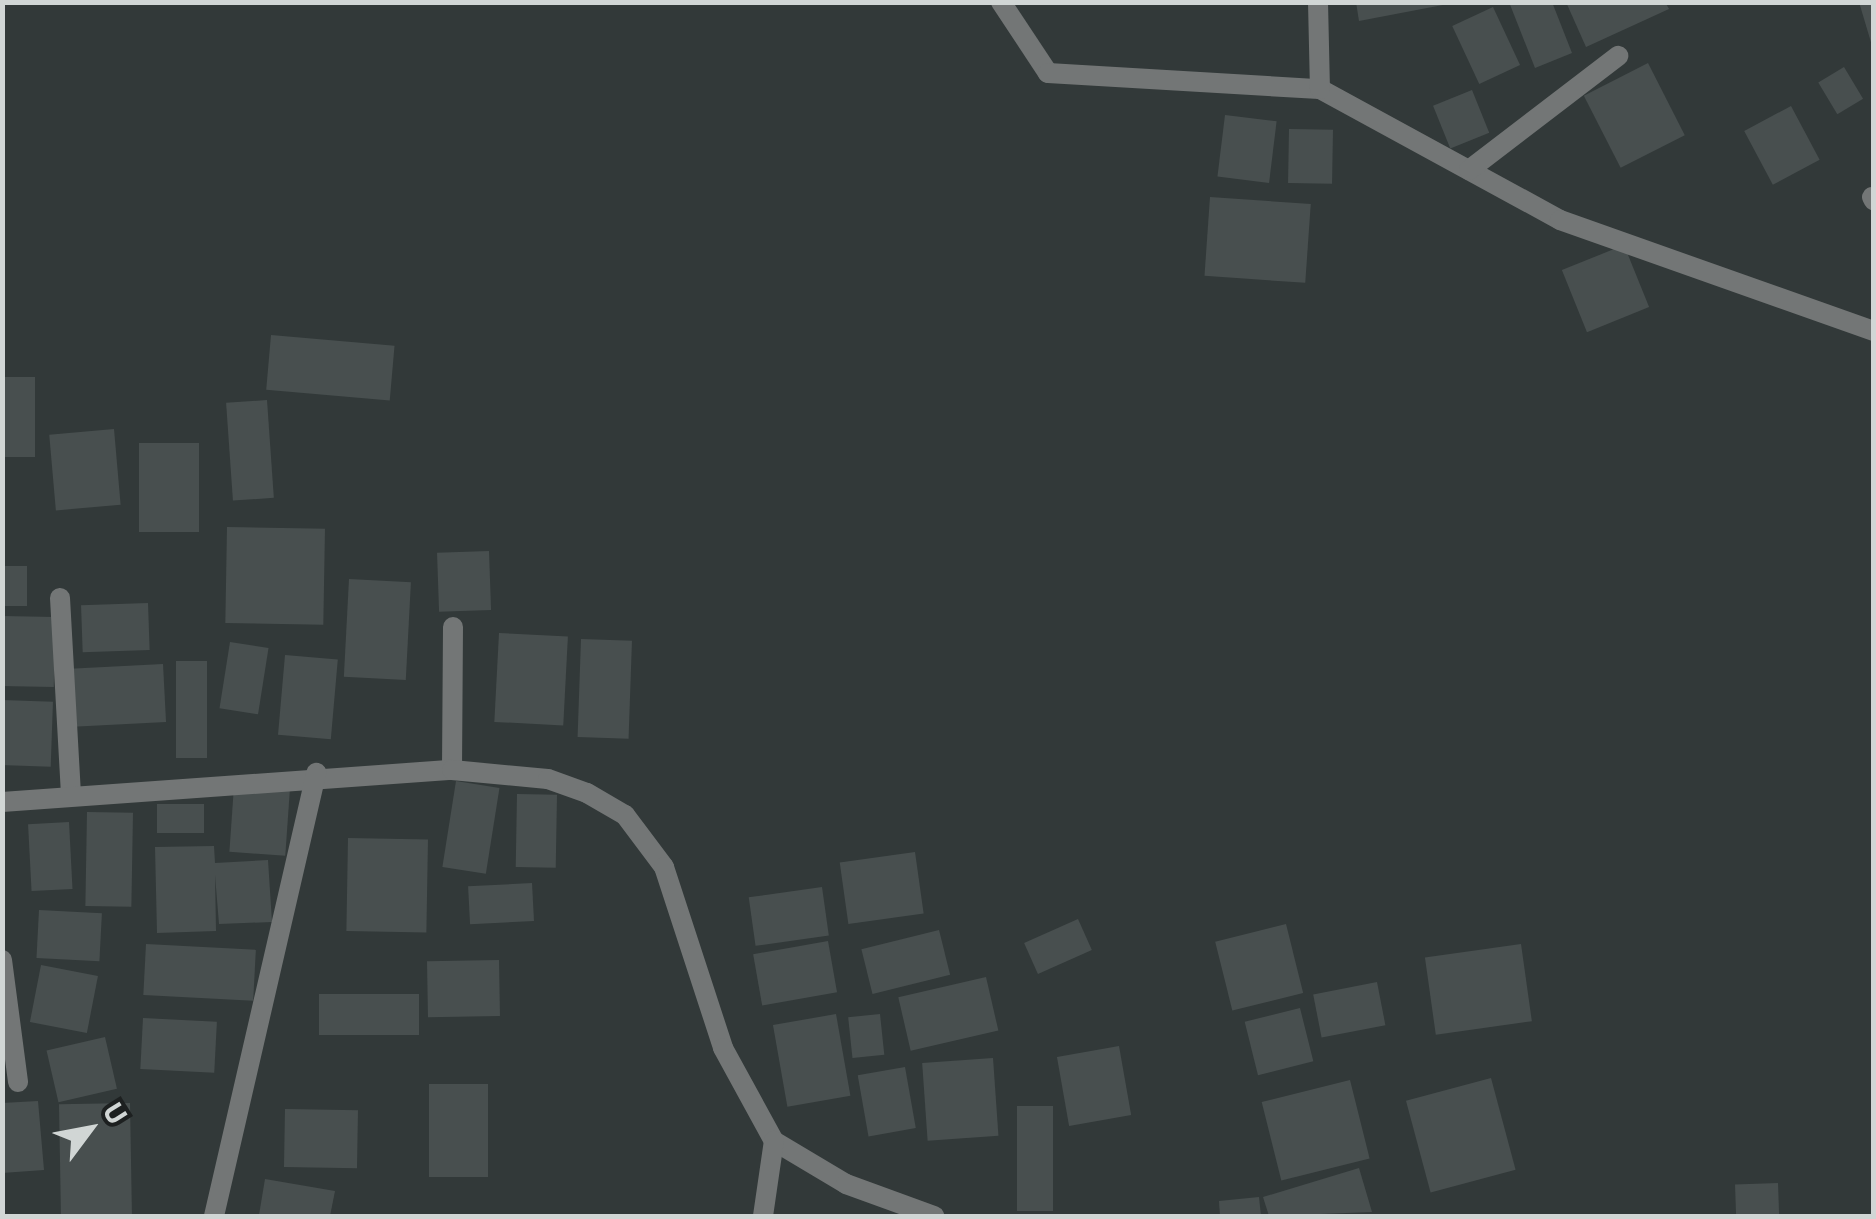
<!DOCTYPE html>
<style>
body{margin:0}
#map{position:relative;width:1876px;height:1219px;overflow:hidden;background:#323939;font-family:"IBM Plex Sans",sans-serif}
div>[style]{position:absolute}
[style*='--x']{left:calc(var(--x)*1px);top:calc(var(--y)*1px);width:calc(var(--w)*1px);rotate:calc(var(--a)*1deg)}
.building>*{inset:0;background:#484f4f;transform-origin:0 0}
.minor>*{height:20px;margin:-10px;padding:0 10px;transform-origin:10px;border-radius:10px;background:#737676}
span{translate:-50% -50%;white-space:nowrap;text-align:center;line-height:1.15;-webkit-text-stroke:9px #1d2020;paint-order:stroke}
.frame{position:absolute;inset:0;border:5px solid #d1d6d5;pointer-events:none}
.north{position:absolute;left:40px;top:1079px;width:100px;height:100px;-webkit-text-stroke:8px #1d2020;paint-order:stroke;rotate:58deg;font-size:28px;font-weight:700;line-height:40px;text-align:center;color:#d1d6d5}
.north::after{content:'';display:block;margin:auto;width:35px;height:45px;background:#d1d6d5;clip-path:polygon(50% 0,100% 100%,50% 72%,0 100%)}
</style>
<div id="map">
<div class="building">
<i style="clip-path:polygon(1356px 2px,1447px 2px,1448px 4px,1359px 21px)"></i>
<i style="clip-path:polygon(1509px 2px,1552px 2px,1572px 53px,1535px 68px)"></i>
<i style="clip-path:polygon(1566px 2px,1665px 2px,1669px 9px,1586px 47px)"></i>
<i style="clip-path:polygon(1859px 2px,1874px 2px,1874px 48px,1873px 49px)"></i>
<i style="left:1493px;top:7px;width:64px;height:45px;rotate:65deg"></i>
<i style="left:1648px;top:63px;width:81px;height:72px;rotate:63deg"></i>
<i style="left:1844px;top:67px;width:37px;height:30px;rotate:59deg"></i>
<i style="left:1472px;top:90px;width:46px;height:42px;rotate:68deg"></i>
<i style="left:1791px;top:106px;width:61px;height:53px;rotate:62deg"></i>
<i style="left:1225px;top:115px;width:52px;height:62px;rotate:7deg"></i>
<i style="left:1289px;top:129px;width:44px;height:54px;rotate:1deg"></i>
<i style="left:1210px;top:197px;width:101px;height:79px;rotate:4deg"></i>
<i style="left:1624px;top:245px;width:67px;height:67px;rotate:68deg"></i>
<i style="left:271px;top:335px;width:124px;height:55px;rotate:5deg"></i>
<i style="left:2px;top:377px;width:33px;height:80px"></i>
<i style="left:267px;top:400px;width:98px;height:41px;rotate:86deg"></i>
<i style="left:114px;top:429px;width:76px;height:65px;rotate:85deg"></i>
<i style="left:139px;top:443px;width:60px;height:89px"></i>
<i style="left:227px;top:527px;width:98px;height:96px;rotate:1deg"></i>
<i style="left:489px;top:551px;width:59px;height:52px;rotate:88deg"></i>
<i style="left:2px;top:566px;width:25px;height:40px"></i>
<i style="left:349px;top:579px;width:62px;height:98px;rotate:3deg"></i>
<i style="left:148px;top:603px;width:47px;height:67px;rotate:88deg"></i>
<i style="left:2px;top:616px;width:53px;height:70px;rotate:1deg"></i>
<i style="left:499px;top:633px;width:69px;height:89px;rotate:3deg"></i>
<i style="left:581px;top:639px;width:51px;height:98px;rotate:2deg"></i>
<i style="left:230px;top:642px;width:39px;height:67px;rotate:9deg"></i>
<i style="left:285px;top:655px;width:53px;height:80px;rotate:5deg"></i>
<i style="left:176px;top:661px;width:31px;height:97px"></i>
<i style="left:163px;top:664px;width:58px;height:93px;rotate:87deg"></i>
<i style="left:2px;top:700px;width:51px;height:65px;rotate:2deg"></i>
<i style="left:456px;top:781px;width:44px;height:87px;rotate:9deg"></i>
<i style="left:234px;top:786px;width:56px;height:66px;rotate:4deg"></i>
<i style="left:517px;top:794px;width:40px;height:73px;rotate:1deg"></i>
<i style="left:157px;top:804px;width:47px;height:29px"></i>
<i style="left:87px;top:812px;width:46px;height:94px;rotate:1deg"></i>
<i style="left:69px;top:822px;width:67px;height:41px;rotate:87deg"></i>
<i style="left:348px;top:838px;width:80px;height:93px;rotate:1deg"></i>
<i style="clip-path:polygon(214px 846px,215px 863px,268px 860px,272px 922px,219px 924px,215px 875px,216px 931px,157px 933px,155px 847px)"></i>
<i style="left:915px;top:852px;width:62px;height:76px;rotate:82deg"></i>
<i style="left:532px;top:883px;width:38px;height:64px;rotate:87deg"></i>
<i style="left:822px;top:887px;width:49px;height:74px;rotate:82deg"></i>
<i style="left:39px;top:910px;width:63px;height:48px;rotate:3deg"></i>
<i style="left:1078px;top:919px;width:34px;height:59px;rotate:66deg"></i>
<i style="left:1286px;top:924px;width:71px;height:73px;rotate:76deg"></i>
<i style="left:939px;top:930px;width:46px;height:80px;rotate:76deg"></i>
<i style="left:828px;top:941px;width:52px;height:76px;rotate:80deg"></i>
<i style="left:146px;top:944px;width:110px;height:51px;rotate:3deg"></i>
<i style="left:1521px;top:944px;width:78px;height:97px;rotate:82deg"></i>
<i style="left:499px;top:960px;width:56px;height:72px;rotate:89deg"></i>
<i style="left:41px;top:965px;width:58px;height:58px;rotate:11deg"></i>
<i style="left:986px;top:977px;width:55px;height:90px;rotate:77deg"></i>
<i style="left:1377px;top:982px;width:44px;height:65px;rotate:79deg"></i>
<i style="left:319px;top:994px;width:100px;height:41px"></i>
<i style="left:1300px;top:1008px;width:55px;height:57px;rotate:76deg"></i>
<i style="left:836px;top:1014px;width:83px;height:64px;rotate:80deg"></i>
<i style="left:880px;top:1014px;width:41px;height:32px;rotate:84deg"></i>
<i style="left:143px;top:1018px;width:74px;height:51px;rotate:3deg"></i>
<i style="left:105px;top:1037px;width:53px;height:60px;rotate:77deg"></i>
<i style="left:1119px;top:1046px;width:70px;height:63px;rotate:80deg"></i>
<i style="left:993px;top:1058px;width:78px;height:71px;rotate:86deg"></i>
<i style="left:905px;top:1067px;width:62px;height:48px;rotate:80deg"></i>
<i style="left:1491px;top:1078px;width:95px;height:88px;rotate:75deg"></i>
<i style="left:1350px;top:1080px;width:81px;height:91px;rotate:76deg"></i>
<i style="left:429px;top:1084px;width:59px;height:93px"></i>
<i style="clip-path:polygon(38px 1101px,44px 1170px,2px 1173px,2px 1103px)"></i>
<i style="left:130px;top:1103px;width:111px;height:71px;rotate:89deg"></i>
<i style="left:1017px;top:1106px;width:36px;height:105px"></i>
<i style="left:285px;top:1109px;width:73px;height:58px;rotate:1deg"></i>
<i style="clip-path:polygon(1359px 1168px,1372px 1212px,1269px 1216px,1263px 1197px)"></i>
<i style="clip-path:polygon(265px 1179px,335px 1191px,330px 1216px,259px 1215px)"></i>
<i style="left:1778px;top:1183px;width:33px;height:43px;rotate:88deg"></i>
<i style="clip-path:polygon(1259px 1197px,1261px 1216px,1220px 1216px,1219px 1201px)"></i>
</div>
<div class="minor">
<i style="--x:1001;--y:2;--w:85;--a:56.5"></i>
<i style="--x:1048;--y:73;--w:272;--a:3.4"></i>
<i style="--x:1320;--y:89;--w:273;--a:28.6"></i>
<i style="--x:1560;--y:220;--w:333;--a:19.5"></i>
<i style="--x:1318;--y:2;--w:87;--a:88.7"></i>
<i style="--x:1469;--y:170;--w:188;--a:-37.4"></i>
<i style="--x:1872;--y:197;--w:4;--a:63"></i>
<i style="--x:60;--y:598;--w:197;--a:86.8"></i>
<i style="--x:452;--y:770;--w:143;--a:-89.6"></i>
<i style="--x:2;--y:802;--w:451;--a:-4.1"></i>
<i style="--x:452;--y:770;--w:96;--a:5.4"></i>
<i style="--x:548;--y:779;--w:41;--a:19.7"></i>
<i style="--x:587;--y:793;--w:44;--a:30.1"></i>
<i style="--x:625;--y:815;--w:65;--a:53.1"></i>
<i style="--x:664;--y:867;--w:190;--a:71.9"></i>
<i style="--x:723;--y:1048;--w:106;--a:61.3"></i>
<i style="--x:774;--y:1141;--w:84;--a:30.8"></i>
<i style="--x:846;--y:1184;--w:94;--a:20"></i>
<i style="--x:2;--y:960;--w:123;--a:82.5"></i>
<i style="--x:214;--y:1216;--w:455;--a:-77"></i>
<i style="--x:763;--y:1216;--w:76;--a:-81.7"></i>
</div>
<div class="frame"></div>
<div class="north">U</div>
</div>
